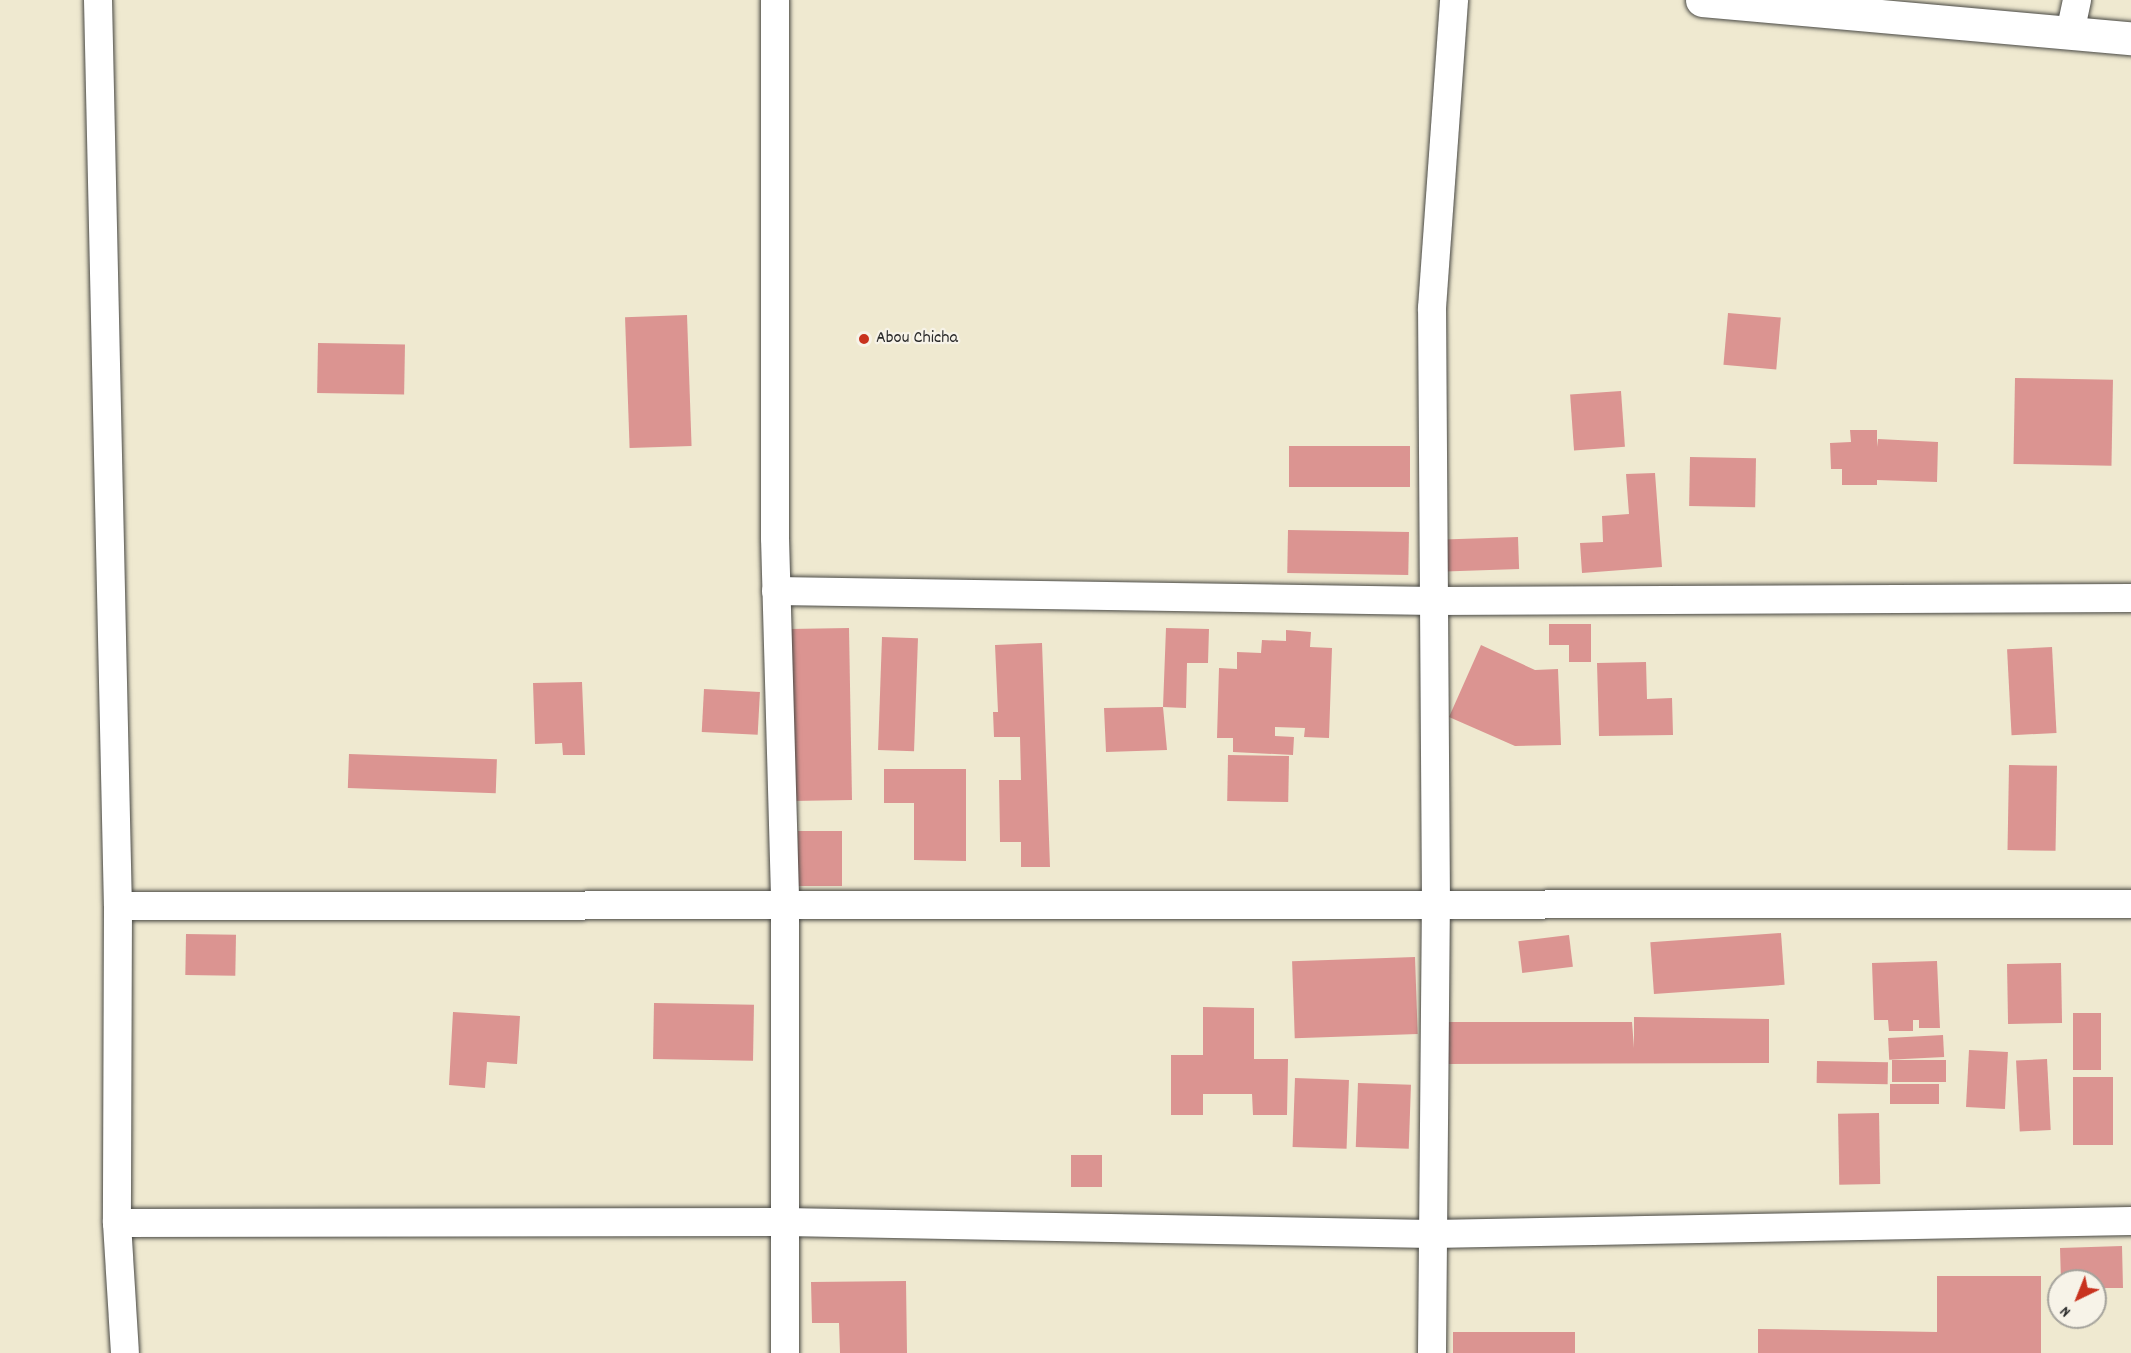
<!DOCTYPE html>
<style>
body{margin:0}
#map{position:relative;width:2131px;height:1353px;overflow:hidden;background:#efe9d0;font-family:Dekko,sans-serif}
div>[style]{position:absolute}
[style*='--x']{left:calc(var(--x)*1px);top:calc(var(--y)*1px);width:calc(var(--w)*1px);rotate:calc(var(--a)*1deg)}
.building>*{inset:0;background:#db9491;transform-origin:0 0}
.roads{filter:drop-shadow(0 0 2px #484844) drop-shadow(0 0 2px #484844)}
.minor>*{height:28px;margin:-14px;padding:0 14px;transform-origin:14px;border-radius:14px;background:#fff}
.secondary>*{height:33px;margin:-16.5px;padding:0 16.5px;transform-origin:16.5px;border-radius:16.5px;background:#fff}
.dots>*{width:16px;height:16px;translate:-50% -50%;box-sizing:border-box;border:3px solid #f7f3e8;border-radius:50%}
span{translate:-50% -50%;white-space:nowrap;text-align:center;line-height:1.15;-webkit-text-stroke:4.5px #f7f3e8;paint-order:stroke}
.poi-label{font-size:18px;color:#2b2b2b}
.left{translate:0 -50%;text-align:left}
.north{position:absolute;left:2047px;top:1269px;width:60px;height:60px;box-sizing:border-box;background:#f7f3e8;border:2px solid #a5a39c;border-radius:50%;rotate:223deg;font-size:16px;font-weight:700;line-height:24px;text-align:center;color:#2b2b2b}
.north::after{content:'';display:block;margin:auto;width:21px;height:27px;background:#c8321e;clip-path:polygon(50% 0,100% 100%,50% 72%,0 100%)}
</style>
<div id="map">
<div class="building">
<i style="left:1728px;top:313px;width:53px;height:52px;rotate:5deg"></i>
<i style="left:687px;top:315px;width:131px;height:62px;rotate:88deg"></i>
<i style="left:318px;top:343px;width:87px;height:50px;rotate:1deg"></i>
<i style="left:2015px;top:378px;width:98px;height:86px;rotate:1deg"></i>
<i style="left:1621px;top:391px;width:56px;height:51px;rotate:86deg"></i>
<i style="clip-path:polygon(1850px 430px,1877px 430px,1877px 447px,1878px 439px,1938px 442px,1937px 482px,1877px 480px,1877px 485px,1842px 485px,1842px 469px,1831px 469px,1830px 443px,1851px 442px)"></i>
<i style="left:1289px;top:446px;width:121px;height:41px"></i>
<i style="left:1690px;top:457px;width:66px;height:49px;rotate:1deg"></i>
<i style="clip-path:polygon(1655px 473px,1662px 567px,1582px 573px,1580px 543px,1603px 542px,1602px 516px,1629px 514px,1626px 474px)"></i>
<i style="left:1288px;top:530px;width:121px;height:43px;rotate:1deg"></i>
<i style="left:1518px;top:537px;width:32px;height:74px;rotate:88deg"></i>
<i style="clip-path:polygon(1549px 624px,1591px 624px,1591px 662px,1569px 662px,1569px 645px,1549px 645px)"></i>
<i style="left:849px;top:628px;width:172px;height:60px;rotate:89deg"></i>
<i style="clip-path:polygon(1166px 628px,1209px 629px,1208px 663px,1187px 663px,1186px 708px,1163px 707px,1167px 750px,1106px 752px,1104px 708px,1163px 707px)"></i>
<i style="clip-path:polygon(1286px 630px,1311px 632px,1310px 647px,1332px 648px,1329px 738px,1304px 737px,1305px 728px,1275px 727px,1275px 736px,1294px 737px,1293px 755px,1233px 752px,1233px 738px,1217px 738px,1219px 668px,1237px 669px,1237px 652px,1261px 653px,1262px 640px,1286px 641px)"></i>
<i style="left:882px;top:637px;width:36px;height:113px;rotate:2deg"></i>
<i style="clip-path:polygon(1042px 643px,1050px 867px,1021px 867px,1021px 842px,1000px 842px,999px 780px,1021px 780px,1020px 737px,994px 737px,993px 712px,998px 712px,995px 645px)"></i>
<i style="clip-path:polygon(1481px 645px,1535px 670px,1558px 669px,1561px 745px,1515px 746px,1449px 717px)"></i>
<i style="left:2052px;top:647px;width:86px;height:45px;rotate:87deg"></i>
<i style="clip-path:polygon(1646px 662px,1647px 699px,1672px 698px,1673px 735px,1599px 736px,1597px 663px)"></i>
<i style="clip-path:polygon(582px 682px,585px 755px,563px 755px,562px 743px,535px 744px,533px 683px)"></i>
<i style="left:704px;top:689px;width:56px;height:43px;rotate:3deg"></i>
<i style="left:349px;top:754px;width:148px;height:34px;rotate:2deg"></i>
<i style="left:1228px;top:755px;width:61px;height:46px;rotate:1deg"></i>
<i style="left:2009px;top:765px;width:48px;height:85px;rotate:1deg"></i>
<i style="clip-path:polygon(884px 769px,966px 769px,966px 861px,914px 860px,914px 803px,884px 803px)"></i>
<i style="left:842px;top:831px;width:55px;height:44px;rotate:90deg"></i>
<i style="left:1781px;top:933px;width:52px;height:131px;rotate:86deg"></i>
<i style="left:186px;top:934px;width:50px;height:41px;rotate:1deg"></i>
<i style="left:1569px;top:935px;width:32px;height:51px;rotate:83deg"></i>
<i style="left:1415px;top:957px;width:77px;height:123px;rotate:88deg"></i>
<i style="clip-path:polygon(1937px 961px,1940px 1028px,1919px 1028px,1919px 1020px,1913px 1020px,1913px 1031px,1889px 1031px,1888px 1020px,1874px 1020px,1872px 963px)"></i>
<i style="left:2061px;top:963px;width:60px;height:54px;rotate:89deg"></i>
<i style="left:654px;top:1003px;width:100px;height:56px;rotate:1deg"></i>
<i style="clip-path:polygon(1203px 1007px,1254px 1008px,1254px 1059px,1288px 1059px,1287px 1115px,1253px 1115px,1252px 1094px,1203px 1094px,1203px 1115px,1171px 1115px,1171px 1055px,1203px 1055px)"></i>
<i style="clip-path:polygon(453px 1012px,520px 1016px,517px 1064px,487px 1062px,485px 1088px,449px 1085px)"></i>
<i style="left:2073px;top:1013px;width:28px;height:57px"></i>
<i style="clip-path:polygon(1634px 1017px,1769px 1019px,1769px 1063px,1444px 1064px,1443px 1022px,1632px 1022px,1634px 1048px)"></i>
<i style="left:1943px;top:1035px;width:22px;height:55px;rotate:87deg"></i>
<i style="left:1969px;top:1050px;width:39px;height:57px;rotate:3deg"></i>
<i style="left:2047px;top:1059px;width:71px;height:31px;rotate:87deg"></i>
<i style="left:1892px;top:1060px;width:54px;height:22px"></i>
<i style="left:1817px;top:1061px;width:71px;height:22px;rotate:1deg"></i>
<i style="left:2073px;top:1077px;width:40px;height:68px"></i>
<i style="left:1295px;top:1078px;width:54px;height:69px;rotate:2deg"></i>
<i style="left:1358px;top:1083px;width:53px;height:64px;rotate:2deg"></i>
<i style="left:1890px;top:1084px;width:49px;height:20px"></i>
<i style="left:1879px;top:1113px;width:71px;height:41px;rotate:89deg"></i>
<i style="left:1071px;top:1155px;width:31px;height:32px"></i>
<i style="clip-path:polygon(2122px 1246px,2123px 1288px,2095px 1288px,2095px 1281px,2061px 1281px,2060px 1248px)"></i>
<i style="clip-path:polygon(1937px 1276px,2041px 1276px,2041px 1353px,1758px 1353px,1758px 1329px,1937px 1332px)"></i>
<i style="clip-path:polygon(906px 1281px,907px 1353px,840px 1353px,839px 1323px,812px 1323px,811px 1282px)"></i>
<i style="left:1453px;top:1332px;width:122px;height:21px"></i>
</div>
<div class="roads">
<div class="minor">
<i style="--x:98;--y:0;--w:906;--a:88.74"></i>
<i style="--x:118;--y:906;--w:317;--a:90.2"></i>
<i style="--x:117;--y:1223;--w:130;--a:86.5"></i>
<i style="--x:775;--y:0;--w:538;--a:90"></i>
<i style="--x:775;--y:538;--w:368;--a:88.4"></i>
<i style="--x:785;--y:906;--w:447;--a:90"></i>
<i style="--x:2070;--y:33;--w:34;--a:-78"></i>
<i style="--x:776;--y:591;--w:658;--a:0.87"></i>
<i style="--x:1434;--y:601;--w:697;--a:-0.25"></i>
<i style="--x:118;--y:906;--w:2013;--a:-0.06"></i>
<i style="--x:117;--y:1223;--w:668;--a:-0.09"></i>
<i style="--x:785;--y:1222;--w:647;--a:1.06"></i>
<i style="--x:1432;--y:1234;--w:699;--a:-1.07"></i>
<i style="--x:1432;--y:1353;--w:448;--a:-89.5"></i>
<i style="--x:1436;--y:905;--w:597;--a:-90.38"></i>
<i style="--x:1432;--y:308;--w:309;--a:-85.9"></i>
</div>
<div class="secondary">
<i style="--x:1702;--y:0;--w:431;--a:5.1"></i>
</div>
</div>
<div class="dots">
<i style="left:864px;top:339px;background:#c8321e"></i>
</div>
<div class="poi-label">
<span class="left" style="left:876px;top:339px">Abou Chicha</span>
</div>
<div class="north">N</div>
</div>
